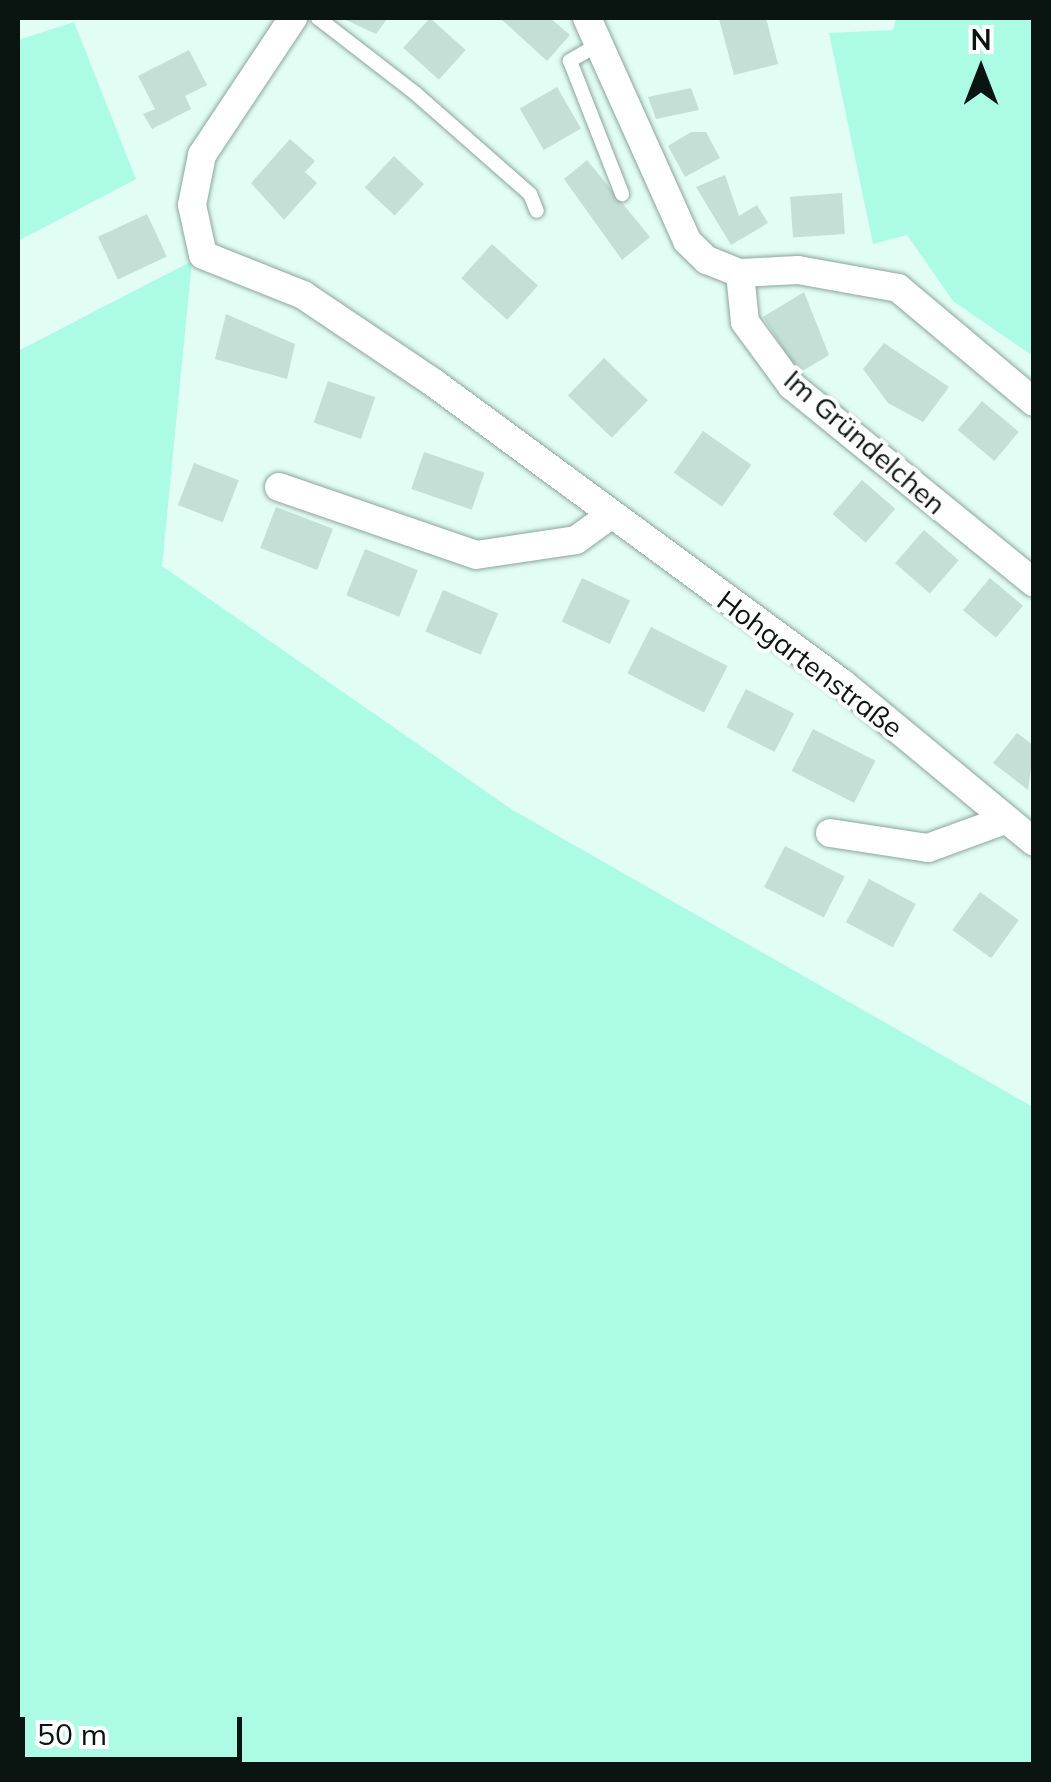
<!DOCTYPE html>
<meta charset="utf-8">
<style>
body{margin:0}
#map{position:relative;width:1051px;height:1782px;overflow:hidden;background:#e1fdf4;font-family:Mulish,sans-serif}
div>[style]{position:absolute}
[style*='--x']{left:calc(var(--x)*1px);top:calc(var(--y)*1px);width:calc(var(--w)*1px);rotate:calc(var(--a)*1deg)}
.green>*{inset:0;background:#acfbe5}
.building>*{inset:0;background:#c4dfd6;transform-origin:0 0}
.roads{filter:drop-shadow(0 0 2px #8ba59d) drop-shadow(0 0 2px #8ba59d)}
.lane>*{height:14px;margin:-7px;padding:0 7px;transform-origin:7px;border-radius:7px;background:#fff}
.street>*{height:28px;margin:-14px;padding:0 14px;transform-origin:14px;border-radius:14px;background:#fff}
span{translate:-50% -50%;white-space:nowrap;text-align:center;line-height:1.15;-webkit-text-stroke:8px #fff;paint-order:stroke}
.street-label{font-size:28px;color:#0a1411}
.frame{position:absolute;inset:0;border:20px solid #0a1411;pointer-events:none}
.north{position:absolute;left:931px;top:20px;width:100px;height:100px;-webkit-text-stroke:8px #fff;paint-order:stroke;rotate:0deg;font-size:28px;font-weight:700;line-height:40px;text-align:center;color:#0a1411}
.north::after{content:'';display:block;margin:auto;width:35px;height:45px;background:#0a1411;clip-path:polygon(50% 0,100% 100%,50% 72%,0 100%)}
.scale{position:absolute;left:20px;top:1717px;width:222px;height:45px;box-sizing:border-box;border:5px solid #0a1411;border-top:0;padding-left:12px;font-size:30px;line-height:35px;white-space:nowrap;color:#0a1411;-webkit-text-stroke:8px #fff;paint-order:stroke}
</style>
<div id="map">
<div class="green">
<i style="clip-path:polygon(896px 18px,1033px 18px,1033px 356px,953px 301px,907px 235px,873px 244px,829px 33px,893px 30px)"></i>
<i style="clip-path:polygon(74px 22px,136px 179px,18px 241px,18px 40px)"></i>
<i style="clip-path:polygon(192px 261px,162px 566px,511px 809px,1033px 1107px,1033px 1764px,18px 1764px,18px 351px)"></i>
</div>
<div class="building">
<i style="clip-path:polygon(342px 18px,385px 18px,387px 19px,376px 34px)"></i>
<i style="left:430px;top:18px;width:48px;height:40px;rotate:42deg"></i>
<i style="clip-path:polygon(500px 18px,550px 18px,570px 35px,547px 61px)"></i>
<i style="clip-path:polygon(766px 18px,778px 64px,734px 75px,719px 19px)"></i>
<i style="clip-path:polygon(189px 50px,207px 85px,185px 96px,191px 109px,152px 129px,143px 114px,155px 109px,138px 76px)"></i>
<i style="left:557px;top:87px;width:48px;height:43px;rotate:60deg"></i>
<i style="clip-path:polygon(691px 88px,699px 110px,656px 119px,648px 97px)"></i>
<i style="clip-path:polygon(691px 132px,706px 132px,720px 158px,685px 177px,668px 146px)"></i>
<i style="clip-path:polygon(290px 139px,315px 161px,305px 172px,317px 183px,284px 220px,251px 183px)"></i>
<i style="left:394px;top:156px;width:41px;height:43px;rotate:43deg"></i>
<i style="clip-path:polygon(587px 160px,650px 237px,622px 260px,564px 179px)"></i>
<i style="clip-path:polygon(725px 175px,739px 216px,757px 205px,768px 223px,731px 245px,696px 187px)"></i>
<i style="left:842px;top:193px;width:41px;height:52px;rotate:86deg"></i>
<i style="left:147px;top:214px;width:47px;height:54px;rotate:65deg"></i>
<i style="left:492px;top:244px;width:62px;height:46px;rotate:42deg"></i>
<i style="clip-path:polygon(804px 292px,829px 355px,799px 373px,763px 317px)"></i>
<i style="clip-path:polygon(226px 314px,295px 344px,287px 379px,215px 359px)"></i>
<i style="clip-path:polygon(884px 343px,949px 387px,923px 422px,888px 403px,863px 369px)"></i>
<i style="left:604px;top:358px;width:61px;height:52px;rotate:44deg"></i>
<i style="left:328px;top:381px;width:50px;height:44px;rotate:19deg"></i>
<i style="left:982px;top:401px;width:48px;height:38px;rotate:40deg"></i>
<i style="left:703px;top:431px;width:59px;height:51px;rotate:35deg"></i>
<i style="left:424px;top:452px;width:64px;height:39px;rotate:19deg"></i>
<i style="left:194px;top:463px;width:48px;height:45px;rotate:21deg"></i>
<i style="left:862px;top:480px;width:44px;height:45px;rotate:41deg"></i>
<i style="left:276px;top:507px;width:61px;height:44px;rotate:21deg"></i>
<i style="left:924px;top:530px;width:46px;height:44px;rotate:41deg"></i>
<i style="left:365px;top:549px;width:57px;height:50px;rotate:22deg"></i>
<i style="left:582px;top:578px;width:53px;height:48px;rotate:25deg"></i>
<i style="left:990px;top:578px;width:43px;height:42px;rotate:40deg"></i>
<i style="left:443px;top:590px;width:60px;height:45px;rotate:23deg"></i>
<i style="left:651px;top:627px;width:86px;height:52px;rotate:27deg"></i>
<i style="left:746px;top:689px;width:54px;height:43px;rotate:27deg"></i>
<i style="left:813px;top:729px;width:70px;height:47px;rotate:27deg"></i>
<i style="clip-path:polygon(1017px 733px,1034px 746px,1028px 790px,993px 763px)"></i>
<i style="left:785px;top:846px;width:67px;height:46px;rotate:27deg"></i>
<i style="left:869px;top:879px;width:53px;height:49px;rotate:28deg"></i>
<i style="left:980px;top:892px;width:48px;height:47px;rotate:36deg"></i>
</div>
<div class="roads">
<div class="lane">
<i style="--x:318;--y:18;--w:123;--a:37.7"></i>
<i style="--x:415;--y:93;--w:153;--a:41.3"></i>
<i style="--x:530;--y:194;--w:18;--a:68"></i>
<i style="--x:599;--y:44;--w:34;--a:150"></i>
<i style="--x:570;--y:61;--w:143;--a:68.6"></i>
</div>
<div class="street">
<i style="--x:293;--y:18;--w:164;--a:123.6"></i>
<i style="--x:202;--y:155;--w:51;--a:101.3"></i>
<i style="--x:192;--y:205;--w:51;--a:77.6"></i>
<i style="--x:203;--y:255;--w:108;--a:21.8"></i>
<i style="--x:303;--y:295;--w:158;--a:33.9"></i>
<i style="--x:434;--y:383;--w:506;--a:36.33"></i>
<i style="--x:842;--y:683;--w:249;--a:39.6"></i>
<i style="--x:587;--y:18;--w:244;--a:65.8"></i>
<i style="--x:687;--y:241;--w:28;--a:44"></i>
<i style="--x:707;--y:260;--w:35;--a:22"></i>
<i style="--x:740;--y:273;--w:58;--a:-3"></i>
<i style="--x:798;--y:270;--w:102;--a:10.2"></i>
<i style="--x:898;--y:288;--w:177;--a:40"></i>
<i style="--x:740;--y:273;--w:49;--a:84.2"></i>
<i style="--x:745;--y:322;--w:79;--a:53.7"></i>
<i style="--x:792;--y:386;--w:312;--a:39.1"></i>
<i style="--x:279;--y:487;--w:208;--a:19"></i>
<i style="--x:476;--y:555;--w:101;--a:-8.5"></i>
<i style="--x:576;--y:540;--w:41;--a:-36"></i>
<i style="--x:830;--y:833;--w:99;--a:8.7"></i>
<i style="--x:928;--y:848;--w:82;--a:-20"></i>
</div>
</div>
<div class="street-label">
<span style="left:865px;top:442px;rotate:41deg">Im Gründelchen</span>
<span style="left:810px;top:664px;rotate:37deg">Hohgartenstraße</span>
</div>
<div class="frame"></div>
<div class="north">N</div>
<div class="scale">50 m</div>
</div>
